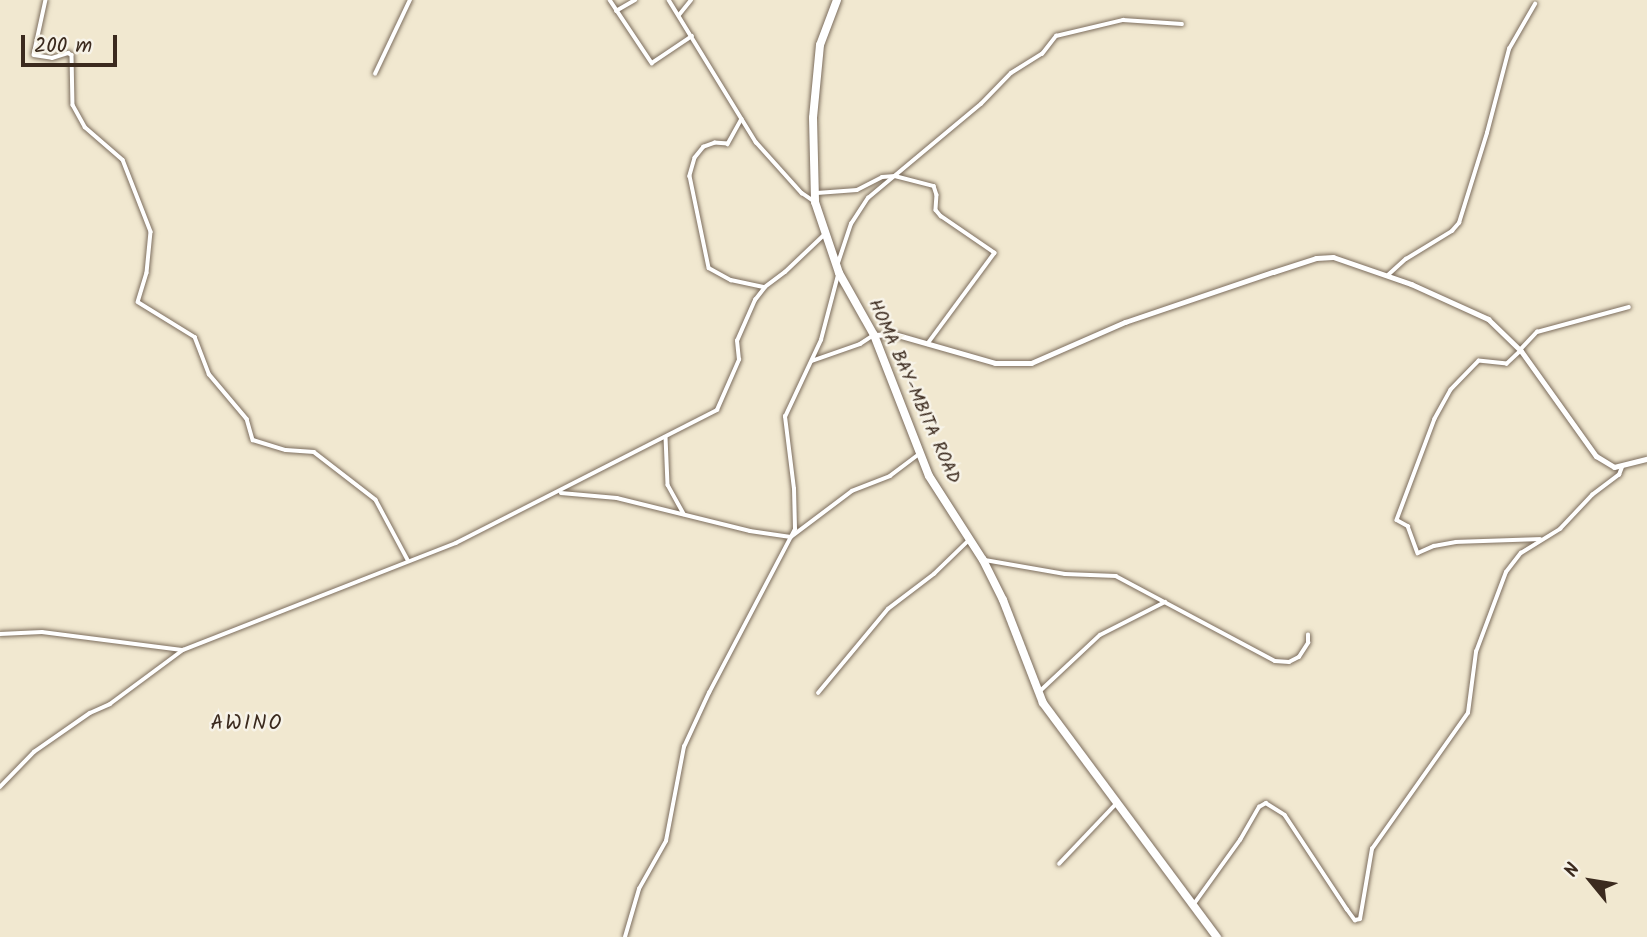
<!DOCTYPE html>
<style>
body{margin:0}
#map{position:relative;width:1647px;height:937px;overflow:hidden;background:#f1e8d0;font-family:Kalam,sans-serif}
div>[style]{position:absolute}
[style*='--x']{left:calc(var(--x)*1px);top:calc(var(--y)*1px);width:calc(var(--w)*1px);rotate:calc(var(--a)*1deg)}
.roads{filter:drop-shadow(0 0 2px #7b6c5c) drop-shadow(0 0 2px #7b6c5c)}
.minor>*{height:3.5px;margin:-1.75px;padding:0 1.75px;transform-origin:1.75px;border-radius:1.75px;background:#fff}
.tertiary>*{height:5px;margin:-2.5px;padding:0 2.5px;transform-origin:2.5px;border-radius:2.5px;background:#fff}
.trunk>*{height:8px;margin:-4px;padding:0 4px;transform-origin:4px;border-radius:4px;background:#fff}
span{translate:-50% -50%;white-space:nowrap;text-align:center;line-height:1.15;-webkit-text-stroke:5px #f7f3e8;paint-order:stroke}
.street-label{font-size:18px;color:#3b2a1e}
.quarter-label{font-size:21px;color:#3b2a1e;letter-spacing:2px}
.north{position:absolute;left:1556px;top:846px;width:70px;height:70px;-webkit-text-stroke:5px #f7f3e8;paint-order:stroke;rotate:300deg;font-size:19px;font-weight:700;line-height:28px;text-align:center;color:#3b2a1e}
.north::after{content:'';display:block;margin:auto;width:24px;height:32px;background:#3b2a1e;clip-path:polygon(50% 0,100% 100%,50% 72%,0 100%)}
.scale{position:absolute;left:21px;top:35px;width:96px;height:32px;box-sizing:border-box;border:4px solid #3b2a1e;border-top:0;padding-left:9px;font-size:21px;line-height:24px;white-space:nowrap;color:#3b2a1e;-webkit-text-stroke:5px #f7f3e8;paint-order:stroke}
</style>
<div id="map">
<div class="roads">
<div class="minor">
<i style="--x:46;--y:0;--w:56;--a:102.3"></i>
<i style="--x:34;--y:55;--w:18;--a:9"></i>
<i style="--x:52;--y:58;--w:17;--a:-17"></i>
<i style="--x:68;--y:53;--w:4;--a:27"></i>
<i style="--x:72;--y:55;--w:50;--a:88.9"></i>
<i style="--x:73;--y:105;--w:25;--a:61"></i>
<i style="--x:85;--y:127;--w:50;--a:41"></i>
<i style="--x:123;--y:160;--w:77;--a:68.7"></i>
<i style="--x:151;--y:232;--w:41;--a:95.6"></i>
<i style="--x:147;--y:273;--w:30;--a:107"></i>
<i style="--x:138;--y:302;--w:67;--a:31.6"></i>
<i style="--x:195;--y:337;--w:40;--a:69"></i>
<i style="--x:209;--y:374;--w:59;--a:49.8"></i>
<i style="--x:247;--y:419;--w:22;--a:74"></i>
<i style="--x:253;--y:440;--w:34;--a:17"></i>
<i style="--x:286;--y:450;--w:28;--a:4"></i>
<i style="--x:314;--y:452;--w:78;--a:37.7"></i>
<i style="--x:376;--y:500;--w:68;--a:61.9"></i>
<i style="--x:610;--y:0;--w:76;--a:56.3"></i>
<i style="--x:652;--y:63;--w:48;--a:-34"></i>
<i style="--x:669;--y:0;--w:167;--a:58.5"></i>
<i style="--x:756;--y:142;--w:69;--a:48"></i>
<i style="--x:802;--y:193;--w:14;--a:34"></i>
<i style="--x:616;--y:11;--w:22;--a:-30"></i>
<i style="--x:679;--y:15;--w:19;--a:-51"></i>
<i style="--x:375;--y:74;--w:82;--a:-64.7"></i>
<i style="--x:742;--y:119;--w:29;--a:119"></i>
<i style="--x:728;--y:144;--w:13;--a:-176"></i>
<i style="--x:715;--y:143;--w:12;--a:160"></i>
<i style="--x:704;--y:147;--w:14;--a:129"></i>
<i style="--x:695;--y:158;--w:19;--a:106"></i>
<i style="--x:690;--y:176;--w:94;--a:78.3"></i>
<i style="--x:709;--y:268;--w:25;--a:29"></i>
<i style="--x:731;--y:280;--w:33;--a:12"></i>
<i style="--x:817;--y:193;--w:40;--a:-4.3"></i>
<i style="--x:857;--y:190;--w:28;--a:-27"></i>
<i style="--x:882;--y:177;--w:13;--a:-4"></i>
<i style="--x:895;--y:176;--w:40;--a:14.4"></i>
<i style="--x:934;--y:186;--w:9;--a:72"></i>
<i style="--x:937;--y:195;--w:15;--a:94"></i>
<i style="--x:936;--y:210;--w:8;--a:50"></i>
<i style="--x:941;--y:216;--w:65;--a:34.4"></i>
<i style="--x:995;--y:253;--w:113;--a:126.4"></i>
<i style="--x:838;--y:263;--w:41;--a:-71.6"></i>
<i style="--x:851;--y:224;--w:31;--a:-57"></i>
<i style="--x:868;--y:198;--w:147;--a:-39.8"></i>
<i style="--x:981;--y:104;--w:43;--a:-45.9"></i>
<i style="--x:1011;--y:73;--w:36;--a:-32"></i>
<i style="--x:1042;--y:54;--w:23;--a:-52"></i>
<i style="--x:1056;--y:36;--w:69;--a:-13.4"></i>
<i style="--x:1123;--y:20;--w:59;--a:3.9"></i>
<i style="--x:1388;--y:275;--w:24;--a:-42"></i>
<i style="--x:1406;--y:259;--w:54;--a:-31.3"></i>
<i style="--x:1452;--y:231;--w:11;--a:-49"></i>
<i style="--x:1459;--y:223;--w:94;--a:-72.7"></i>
<i style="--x:1487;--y:133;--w:87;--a:-75.3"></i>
<i style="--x:1509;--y:49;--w:52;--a:-60"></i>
<i style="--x:1520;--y:350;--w:25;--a:-47"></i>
<i style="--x:1537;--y:332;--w:95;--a:-15.2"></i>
<i style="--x:1521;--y:351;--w:19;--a:137"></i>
<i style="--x:1507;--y:364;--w:28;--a:-174"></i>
<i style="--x:1479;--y:361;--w:40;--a:134"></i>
<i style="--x:1451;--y:390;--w:33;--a:119"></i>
<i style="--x:1435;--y:419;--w:108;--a:110.6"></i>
<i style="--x:1397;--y:520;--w:13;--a:29"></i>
<i style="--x:1408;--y:526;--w:29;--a:70"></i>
<i style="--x:1418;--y:553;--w:17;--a:-24"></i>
<i style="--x:1434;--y:546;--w:22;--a:-10"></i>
<i style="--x:1456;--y:542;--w:84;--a:-2"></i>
<i style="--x:812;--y:361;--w:51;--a:-19.5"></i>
<i style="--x:860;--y:344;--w:17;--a:-33"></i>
<i style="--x:666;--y:437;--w:48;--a:87.6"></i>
<i style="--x:668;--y:485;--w:33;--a:61"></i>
<i style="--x:561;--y:493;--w:56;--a:5.1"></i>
<i style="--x:617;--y:498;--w:137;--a:13.9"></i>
<i style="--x:750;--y:531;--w:41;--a:8.3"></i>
<i style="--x:791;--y:537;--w:76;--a:-37"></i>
<i style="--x:852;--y:491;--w:41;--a:-21.5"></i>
<i style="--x:890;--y:476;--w:36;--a:-37"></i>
<i style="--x:985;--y:560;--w:81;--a:9.9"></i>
<i style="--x:1065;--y:574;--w:51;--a:2.2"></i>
<i style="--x:1116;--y:576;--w:180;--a:28.1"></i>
<i style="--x:1275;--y:661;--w:14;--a:4"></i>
<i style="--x:1289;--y:662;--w:11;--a:-27"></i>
<i style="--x:1299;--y:657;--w:17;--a:-57"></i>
<i style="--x:1308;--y:643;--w:8;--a:-90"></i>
<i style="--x:0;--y:634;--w:42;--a:-2.7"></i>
<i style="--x:42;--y:632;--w:141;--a:7.3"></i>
<i style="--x:1039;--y:692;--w:83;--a:-43.1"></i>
<i style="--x:1100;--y:635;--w:73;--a:-26.9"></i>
<i style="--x:818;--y:693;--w:109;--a:-50.2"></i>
<i style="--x:888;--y:609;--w:58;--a:-37.3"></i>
<i style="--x:934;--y:574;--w:47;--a:-44.1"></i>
<i style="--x:0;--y:787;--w:49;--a:-45.8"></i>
<i style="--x:34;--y:752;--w:68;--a:-34.9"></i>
<i style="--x:90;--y:713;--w:22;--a:-24"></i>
<i style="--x:110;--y:704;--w:91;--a:-36.5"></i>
<i style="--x:183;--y:650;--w:293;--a:-21.4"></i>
<i style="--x:456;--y:543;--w:293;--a:-27"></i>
<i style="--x:717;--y:410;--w:55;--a:-66.3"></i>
<i style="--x:739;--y:360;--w:19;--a:-96"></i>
<i style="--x:737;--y:341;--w:45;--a:-66.3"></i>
<i style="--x:755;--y:300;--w:16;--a:-52"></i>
<i style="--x:765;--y:287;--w:25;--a:-37"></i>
<i style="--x:785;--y:272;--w:55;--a:-43.5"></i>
<i style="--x:1059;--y:864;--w:83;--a:-46.5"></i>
<i style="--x:1194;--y:904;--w:79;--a:-54.3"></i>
<i style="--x:1240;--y:840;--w:38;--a:-60"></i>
<i style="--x:1259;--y:807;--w:8;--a:-30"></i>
<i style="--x:1266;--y:803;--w:22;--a:32"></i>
<i style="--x:1285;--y:815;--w:113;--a:56.6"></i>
<i style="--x:1347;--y:909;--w:14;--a:54"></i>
<i style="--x:1355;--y:920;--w:5;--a:-11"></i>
<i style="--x:1360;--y:919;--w:71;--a:-80.3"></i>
<i style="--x:1372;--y:849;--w:166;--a:-54.8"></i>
<i style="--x:1468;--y:713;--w:62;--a:-82.5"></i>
<i style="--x:1476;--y:652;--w:85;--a:-69.4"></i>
<i style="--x:1506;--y:572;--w:24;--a:-52"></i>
<i style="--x:1521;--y:553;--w:46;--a:-31.6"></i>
<i style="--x:1560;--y:529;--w:47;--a:-46.7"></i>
<i style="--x:1592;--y:495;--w:34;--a:-37"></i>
<i style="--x:1619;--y:475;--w:9;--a:-69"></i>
<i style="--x:625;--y:937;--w:50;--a:-73.7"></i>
<i style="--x:639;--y:889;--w:55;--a:-60.6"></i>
<i style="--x:666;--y:841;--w:96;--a:-79.2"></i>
<i style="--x:684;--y:747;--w:60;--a:-65.2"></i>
<i style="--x:709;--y:693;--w:185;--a:-62.3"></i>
<i style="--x:795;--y:529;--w:40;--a:-91.4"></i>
<i style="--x:794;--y:489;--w:73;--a:-97.1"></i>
<i style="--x:785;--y:417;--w:85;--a:-64.9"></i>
<i style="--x:821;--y:340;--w:67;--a:-75.3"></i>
</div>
<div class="tertiary">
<i style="--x:874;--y:335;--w:20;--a:-3"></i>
<i style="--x:894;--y:334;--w:105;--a:16"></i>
<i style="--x:995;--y:363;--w:36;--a:0"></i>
<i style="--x:1031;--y:363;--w:103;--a:-23.6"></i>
<i style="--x:1125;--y:322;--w:156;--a:-18.7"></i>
<i style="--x:1273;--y:272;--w:45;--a:-18"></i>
<i style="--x:1316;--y:258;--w:17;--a:-3"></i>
<i style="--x:1333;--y:257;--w:83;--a:19.1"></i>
<i style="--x:1411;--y:284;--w:85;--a:24.4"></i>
<i style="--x:1488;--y:319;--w:46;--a:44.1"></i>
<i style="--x:1521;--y:351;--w:129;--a:54.5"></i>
<i style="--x:1596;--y:456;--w:21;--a:31"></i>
<i style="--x:1614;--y:467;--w:34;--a:-14"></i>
</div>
<div class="trunk">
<i style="--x:837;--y:0;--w:48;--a:110.7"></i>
<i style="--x:820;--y:45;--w:73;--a:95.5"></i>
<i style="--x:813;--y:118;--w:84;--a:88.6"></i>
<i style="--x:815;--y:202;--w:75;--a:71.3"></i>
<i style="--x:839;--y:273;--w:71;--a:60.6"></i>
<i style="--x:874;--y:335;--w:151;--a:68.7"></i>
<i style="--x:929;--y:476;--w:100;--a:57.3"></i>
<i style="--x:983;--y:560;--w:45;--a:63.4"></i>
<i style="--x:1003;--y:600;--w:110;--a:68.8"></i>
<i style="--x:1043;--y:703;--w:292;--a:53.4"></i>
</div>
</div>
<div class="street-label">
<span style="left:913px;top:392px;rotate:66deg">HOMA BAY-MBITA ROAD</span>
</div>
<div class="quarter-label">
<span style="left:247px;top:724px">AWINO</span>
</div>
<div class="north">N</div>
<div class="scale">200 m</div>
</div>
